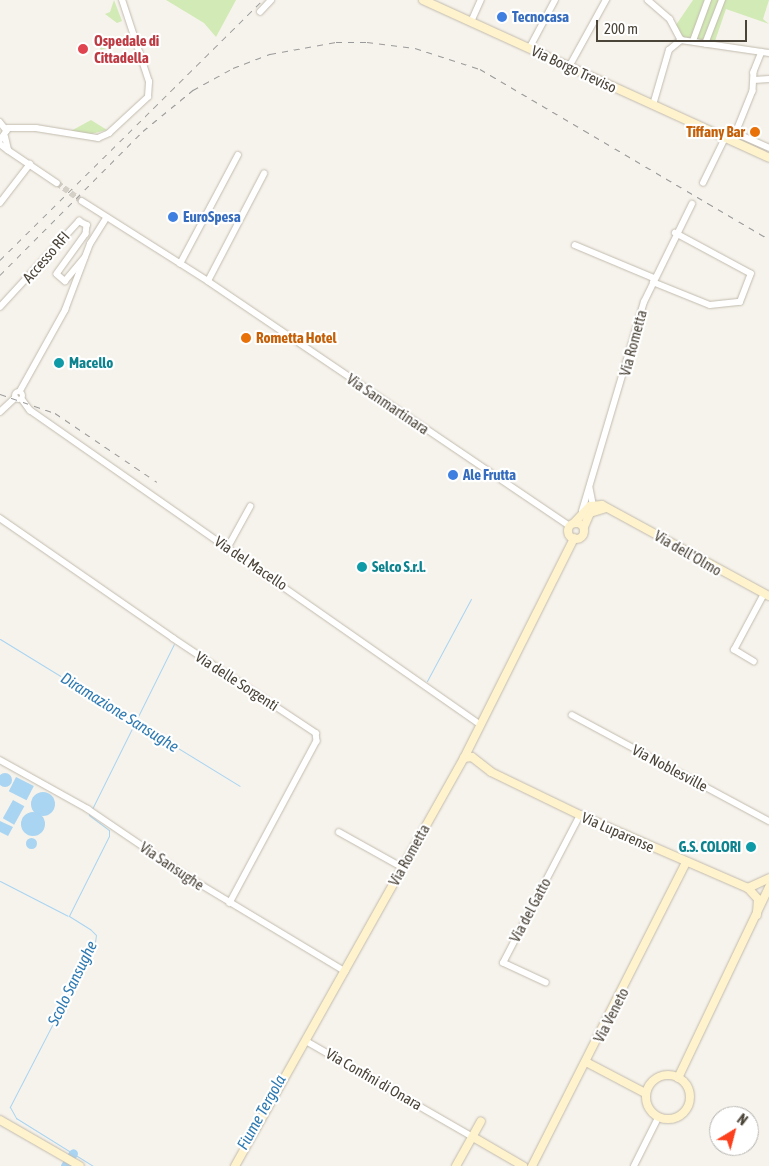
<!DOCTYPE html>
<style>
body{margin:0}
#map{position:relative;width:769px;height:1166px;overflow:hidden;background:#f6f3ec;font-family:"Asap Condensed",sans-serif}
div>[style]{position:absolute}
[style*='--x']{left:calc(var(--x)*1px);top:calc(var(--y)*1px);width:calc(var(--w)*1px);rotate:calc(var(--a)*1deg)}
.green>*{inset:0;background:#d2eab5}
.water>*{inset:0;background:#a9d4f2;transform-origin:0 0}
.round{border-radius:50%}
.stream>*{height:1px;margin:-0.5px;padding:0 0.5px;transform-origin:0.5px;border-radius:0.5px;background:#a9d4f2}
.river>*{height:9px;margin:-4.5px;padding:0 4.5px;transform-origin:4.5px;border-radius:4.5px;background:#a9d4f2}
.street-tunnel>*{height:5.5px;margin-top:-2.75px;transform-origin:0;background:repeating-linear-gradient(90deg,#d4d0c8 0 5.5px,transparent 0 8.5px)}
.roads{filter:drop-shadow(0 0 1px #c2bbae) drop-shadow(0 0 1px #c2bbae)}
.street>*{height:5.5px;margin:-2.75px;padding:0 2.75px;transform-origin:2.75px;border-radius:2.75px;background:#fff}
.street>.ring{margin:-2.75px;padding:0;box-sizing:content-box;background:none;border:5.5px solid #fff;border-radius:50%}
.secondary>*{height:8px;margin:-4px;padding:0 4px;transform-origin:4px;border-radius:4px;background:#fff3cd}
.secondary>.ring{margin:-4px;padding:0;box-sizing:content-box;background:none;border:8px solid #fff3cd;border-radius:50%}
.rail>*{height:1px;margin-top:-0.5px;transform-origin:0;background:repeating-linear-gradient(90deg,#9a9a9a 0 6px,transparent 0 12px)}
.dots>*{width:14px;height:14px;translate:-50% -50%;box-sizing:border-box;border:2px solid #fff;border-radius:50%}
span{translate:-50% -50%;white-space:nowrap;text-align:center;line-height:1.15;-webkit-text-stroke:4.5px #fff;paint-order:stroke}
.shop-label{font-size:15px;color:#366cbe;font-weight:700}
.left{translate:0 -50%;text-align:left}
.health-label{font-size:15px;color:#be3a42;font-weight:700}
.street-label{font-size:15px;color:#4b4439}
.food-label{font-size:15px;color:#c56008;font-weight:700}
.right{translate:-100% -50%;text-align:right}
.culture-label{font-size:15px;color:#0d838f;font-weight:700}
.water-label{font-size:16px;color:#2e7ab2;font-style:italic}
.north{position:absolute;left:709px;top:1106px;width:50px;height:50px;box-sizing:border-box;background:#fff;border:1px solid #b7b4b0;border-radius:50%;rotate:37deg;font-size:14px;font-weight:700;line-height:20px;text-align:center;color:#4b4439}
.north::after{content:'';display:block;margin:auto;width:18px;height:22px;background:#fc3f1d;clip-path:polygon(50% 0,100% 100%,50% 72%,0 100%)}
.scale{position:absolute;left:596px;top:20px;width:151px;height:22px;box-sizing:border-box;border:2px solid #4b4439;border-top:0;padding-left:6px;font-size:15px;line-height:18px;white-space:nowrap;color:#4b4439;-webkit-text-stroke:4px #fff;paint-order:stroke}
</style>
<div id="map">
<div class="green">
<i style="clip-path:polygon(114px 0,122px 21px,117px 23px,105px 14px,110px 12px)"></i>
<i style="clip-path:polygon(166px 0,236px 0,216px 37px,204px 23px)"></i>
<i style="clip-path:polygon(693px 0,769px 0,763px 19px,769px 24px,726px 9px,714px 44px,683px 37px,676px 25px)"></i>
<i style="clip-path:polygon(126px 35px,127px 40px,115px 42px,115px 46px,101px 50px,98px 45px)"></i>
<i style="clip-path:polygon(91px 120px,107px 130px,87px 135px,71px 131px)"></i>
</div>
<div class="water">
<i class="round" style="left:-2px;top:773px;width:14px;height:14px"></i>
<i style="left:16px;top:777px;width:20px;height:16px;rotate:27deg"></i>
<i class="round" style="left:31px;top:792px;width:24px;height:24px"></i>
<i style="left:13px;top:800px;width:13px;height:21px;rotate:29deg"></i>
<i class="round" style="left:21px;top:812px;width:24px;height:24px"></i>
<i style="clip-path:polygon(0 821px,13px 827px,8px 836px,0 832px)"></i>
<i class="round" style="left:25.5px;top:837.5px;width:11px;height:11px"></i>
</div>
<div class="stream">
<i style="--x:0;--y:639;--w:281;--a:31.5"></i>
<i style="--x:427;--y:681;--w:93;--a:-61.8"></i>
<i style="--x:92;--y:809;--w:184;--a:-63.6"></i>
<i style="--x:90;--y:813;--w:2;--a:117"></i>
<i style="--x:89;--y:815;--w:25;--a:37"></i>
<i style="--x:109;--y:830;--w:6;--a:90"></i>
<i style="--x:109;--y:836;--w:89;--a:116.6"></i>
<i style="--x:69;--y:916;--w:25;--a:32"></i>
<i style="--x:90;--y:929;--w:8;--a:45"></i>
<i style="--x:96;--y:935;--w:7;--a:98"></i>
<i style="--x:95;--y:942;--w:186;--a:117.3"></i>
<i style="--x:10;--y:1107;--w:13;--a:61"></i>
<i style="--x:16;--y:1118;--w:91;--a:31.9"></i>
<i style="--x:0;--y:881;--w:76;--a:27.2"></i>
</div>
<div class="river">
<i style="--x:65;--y:1166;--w:15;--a:-58"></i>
</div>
<div class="street-tunnel">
<i style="--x:57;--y:183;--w:31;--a:36"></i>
</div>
<div class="roads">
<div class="street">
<i style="--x:648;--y:0;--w:29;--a:41"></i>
<i style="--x:670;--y:19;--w:24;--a:62"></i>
<i style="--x:260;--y:12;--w:16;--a:-47"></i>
<i style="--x:471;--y:22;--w:24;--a:-66"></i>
<i style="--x:693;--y:41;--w:44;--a:-69.9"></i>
<i style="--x:705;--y:44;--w:47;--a:-68.9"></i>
<i style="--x:529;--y:49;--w:55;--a:-62"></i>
<i style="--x:762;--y:52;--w:22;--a:112"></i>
<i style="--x:754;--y:72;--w:19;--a:93"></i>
<i style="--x:753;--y:91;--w:45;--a:112"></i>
<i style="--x:736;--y:133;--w:36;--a:24"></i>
<i style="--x:569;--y:67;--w:77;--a:-61.1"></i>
<i style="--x:754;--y:80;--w:15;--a:-4"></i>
<i style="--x:653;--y:105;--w:57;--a:-73.8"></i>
<i style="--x:669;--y:50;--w:16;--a:-40"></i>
<i style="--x:681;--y:40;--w:89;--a:8.4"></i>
<i style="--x:0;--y:122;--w:11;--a:52"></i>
<i style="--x:7;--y:131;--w:12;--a:125"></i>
<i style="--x:7;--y:128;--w:29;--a:0"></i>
<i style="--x:36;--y:128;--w:63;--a:9.2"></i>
<i style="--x:98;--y:138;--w:12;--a:-24"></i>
<i style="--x:109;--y:133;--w:53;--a:-42.7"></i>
<i style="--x:148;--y:97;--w:15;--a:-86"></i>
<i style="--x:149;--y:82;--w:86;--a:-108.2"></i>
<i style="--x:0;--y:144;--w:10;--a:37"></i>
<i style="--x:8;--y:150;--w:13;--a:-103"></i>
<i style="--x:8;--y:150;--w:59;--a:34"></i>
<i style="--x:703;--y:183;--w:50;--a:-63.9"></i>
<i style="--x:82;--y:201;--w:149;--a:32.4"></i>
<i style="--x:208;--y:281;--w:437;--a:34.1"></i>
<i style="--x:0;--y:203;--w:49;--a:-52.4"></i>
<i style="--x:575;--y:245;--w:86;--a:22.7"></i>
<i style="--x:180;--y:264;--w:123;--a:-62"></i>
<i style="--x:208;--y:281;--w:121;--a:-62.4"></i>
<i style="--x:653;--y:282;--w:61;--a:22"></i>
<i style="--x:710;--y:305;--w:30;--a:-6"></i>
<i style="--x:740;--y:302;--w:30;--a:-69"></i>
<i style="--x:751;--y:274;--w:86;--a:-151.7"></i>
<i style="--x:0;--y:307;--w:117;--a:-47.4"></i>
<i style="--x:79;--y:221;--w:9;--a:27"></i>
<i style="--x:87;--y:225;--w:9;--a:96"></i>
<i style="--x:86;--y:234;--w:49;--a:125.9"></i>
<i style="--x:57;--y:274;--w:11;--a:41"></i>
<i style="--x:65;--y:281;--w:30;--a:-50"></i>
<i style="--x:20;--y:391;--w:93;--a:-60.9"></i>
<i style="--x:65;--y:310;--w:71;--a:-69.3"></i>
<i style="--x:90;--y:244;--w:31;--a:-58"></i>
<i class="ring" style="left:14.5px;top:391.5px;width:3.5px;height:3.5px"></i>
<i style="--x:22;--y:399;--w:14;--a:54"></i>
<i style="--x:30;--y:410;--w:550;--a:34.93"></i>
<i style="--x:0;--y:412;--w:21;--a:-43"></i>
<i style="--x:590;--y:488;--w:20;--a:79"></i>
<i style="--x:582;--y:511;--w:218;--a:-73.5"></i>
<i style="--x:644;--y:302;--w:109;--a:-63.9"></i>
<i style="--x:0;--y:518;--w:211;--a:34.7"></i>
<i style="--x:173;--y:638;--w:172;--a:33.6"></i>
<i style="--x:316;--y:733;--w:8;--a:83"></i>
<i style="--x:317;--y:741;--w:184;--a:118.2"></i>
<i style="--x:228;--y:547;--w:46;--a:-61.2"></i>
<i style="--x:754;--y:662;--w:23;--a:-149"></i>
<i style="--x:734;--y:650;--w:64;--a:-61.8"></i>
<i style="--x:572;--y:715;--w:224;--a:28.3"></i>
<i style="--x:0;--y:760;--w:101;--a:29.1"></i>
<i style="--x:88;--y:809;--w:117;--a:34.2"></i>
<i style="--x:185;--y:875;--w:187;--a:31"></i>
<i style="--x:339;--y:832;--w:72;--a:29.1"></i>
<i style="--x:546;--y:983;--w:47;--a:-155.1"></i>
<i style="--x:503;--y:963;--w:167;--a:-62.5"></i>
<i style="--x:306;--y:1041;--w:193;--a:29.9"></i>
<i style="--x:634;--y:1166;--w:54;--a:-63.4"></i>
</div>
<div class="secondary">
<i style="--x:423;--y:0;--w:380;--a:24.5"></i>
<i class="ring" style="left:568px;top:523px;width:8px;height:8px"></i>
<i style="--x:574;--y:523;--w:23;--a:-47"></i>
<i style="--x:590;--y:506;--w:12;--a:-5"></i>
<i style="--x:602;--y:505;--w:190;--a:28.6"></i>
<i style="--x:584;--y:527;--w:15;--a:-67"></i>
<i style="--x:590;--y:513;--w:17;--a:-17"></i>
<i style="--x:464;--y:758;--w:8;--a:-7"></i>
<i style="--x:472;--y:757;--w:24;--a:38"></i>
<i style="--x:491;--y:772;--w:99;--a:25.8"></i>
<i style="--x:580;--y:815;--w:183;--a:23.5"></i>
<i style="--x:748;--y:888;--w:15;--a:48"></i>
<i style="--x:758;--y:899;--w:16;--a:94"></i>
<i style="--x:748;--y:888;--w:23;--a:-25"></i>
<i style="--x:586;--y:1062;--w:67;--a:27.7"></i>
<i class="ring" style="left:646px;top:1075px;width:36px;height:36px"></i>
<i style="--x:678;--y:1078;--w:212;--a:-64.5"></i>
<i style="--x:0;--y:1120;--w:92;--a:29.9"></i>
<i style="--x:473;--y:1137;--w:58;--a:30.1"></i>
<i style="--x:235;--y:1166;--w:468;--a:-60.7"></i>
<i style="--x:464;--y:758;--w:246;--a:-63.4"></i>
<i style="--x:456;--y:1166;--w:51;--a:-60.9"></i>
<i style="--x:532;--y:1166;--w:341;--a:-63.1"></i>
</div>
</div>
<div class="rail">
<i style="--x:0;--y:260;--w:370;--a:-44.7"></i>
<i style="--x:0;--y:275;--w:203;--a:-45.2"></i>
<i style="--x:143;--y:131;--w:65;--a:-39.4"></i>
<i style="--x:193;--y:90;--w:46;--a:-28.8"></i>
<i style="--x:233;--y:68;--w:40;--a:-21"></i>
<i style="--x:270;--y:54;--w:67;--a:-10.3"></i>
<i style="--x:336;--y:42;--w:31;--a:0"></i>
<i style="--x:367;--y:42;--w:48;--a:7.1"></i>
<i style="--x:415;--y:48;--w:68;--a:17.9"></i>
<i style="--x:480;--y:69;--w:335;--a:30.5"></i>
<i style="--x:0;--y:394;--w:58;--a:19.1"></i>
<i style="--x:55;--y:413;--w:123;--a:34.1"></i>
</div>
<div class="dots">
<i style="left:502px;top:17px;background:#3f7fe0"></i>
<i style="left:83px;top:49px;background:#e0444e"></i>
<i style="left:755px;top:132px;background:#e8710a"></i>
<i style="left:173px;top:217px;background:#3f7fe0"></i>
<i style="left:246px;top:338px;background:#e8710a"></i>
<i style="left:59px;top:363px;background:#0f9aa8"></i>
<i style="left:453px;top:475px;background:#3f7fe0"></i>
<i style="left:362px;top:567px;background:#0f9aa8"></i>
<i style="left:751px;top:847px;background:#0f9aa8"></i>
</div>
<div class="shop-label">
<span class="left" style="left:512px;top:17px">Tecnocasa</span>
<span class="left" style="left:183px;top:217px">EuroSpesa</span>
<span class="left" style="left:463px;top:475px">Ale Frutta</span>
</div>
<div class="health-label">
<span class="left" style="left:94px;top:49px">Ospedale di<br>Cittadella</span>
</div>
<div class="street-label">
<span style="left:574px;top:69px;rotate:25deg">Via Borgo Treviso</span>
<span style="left:46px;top:257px;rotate:-49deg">Accesso RFI</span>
<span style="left:633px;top:343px;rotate:-75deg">Via Rometta</span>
<span style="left:388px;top:404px;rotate:34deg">Via Sanmartinara</span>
<span style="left:688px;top:553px;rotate:30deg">Via dell'Olmo</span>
<span style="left:251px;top:563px;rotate:34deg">Via del Macello</span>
<span style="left:237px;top:681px;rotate:33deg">Via delle Sorgenti</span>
<span style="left:670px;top:768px;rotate:28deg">Via Noblesville</span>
<span style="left:618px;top:832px;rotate:24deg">Via Luparense</span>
<span style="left:409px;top:855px;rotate:-61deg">Via Rometta</span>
<span style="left:172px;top:866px;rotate:34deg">Via Sansughe</span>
<span style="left:530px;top:910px;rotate:-62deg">Via del Gatto</span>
<span style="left:611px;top:1015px;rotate:-63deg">Via Veneto</span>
<span style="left:374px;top:1079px;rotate:30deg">Via Confini di Onara</span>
</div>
<div class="food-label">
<span class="right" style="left:745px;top:132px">Tiffany Bar</span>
<span class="left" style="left:256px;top:338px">Rometta Hotel</span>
</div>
<div class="culture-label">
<span class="left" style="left:69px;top:363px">Macello</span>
<span class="left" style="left:372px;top:567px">Selco S.r.l.</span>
<span class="right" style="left:741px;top:847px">G.S. COLORI</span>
</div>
<div class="water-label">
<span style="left:120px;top:712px;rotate:32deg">Diramazione Sansughe</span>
<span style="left:72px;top:983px;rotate:-64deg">Scolo Sansughe</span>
<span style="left:261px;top:1112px;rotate:-61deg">Fiume Tergola</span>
</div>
<div class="north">N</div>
<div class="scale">200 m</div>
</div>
